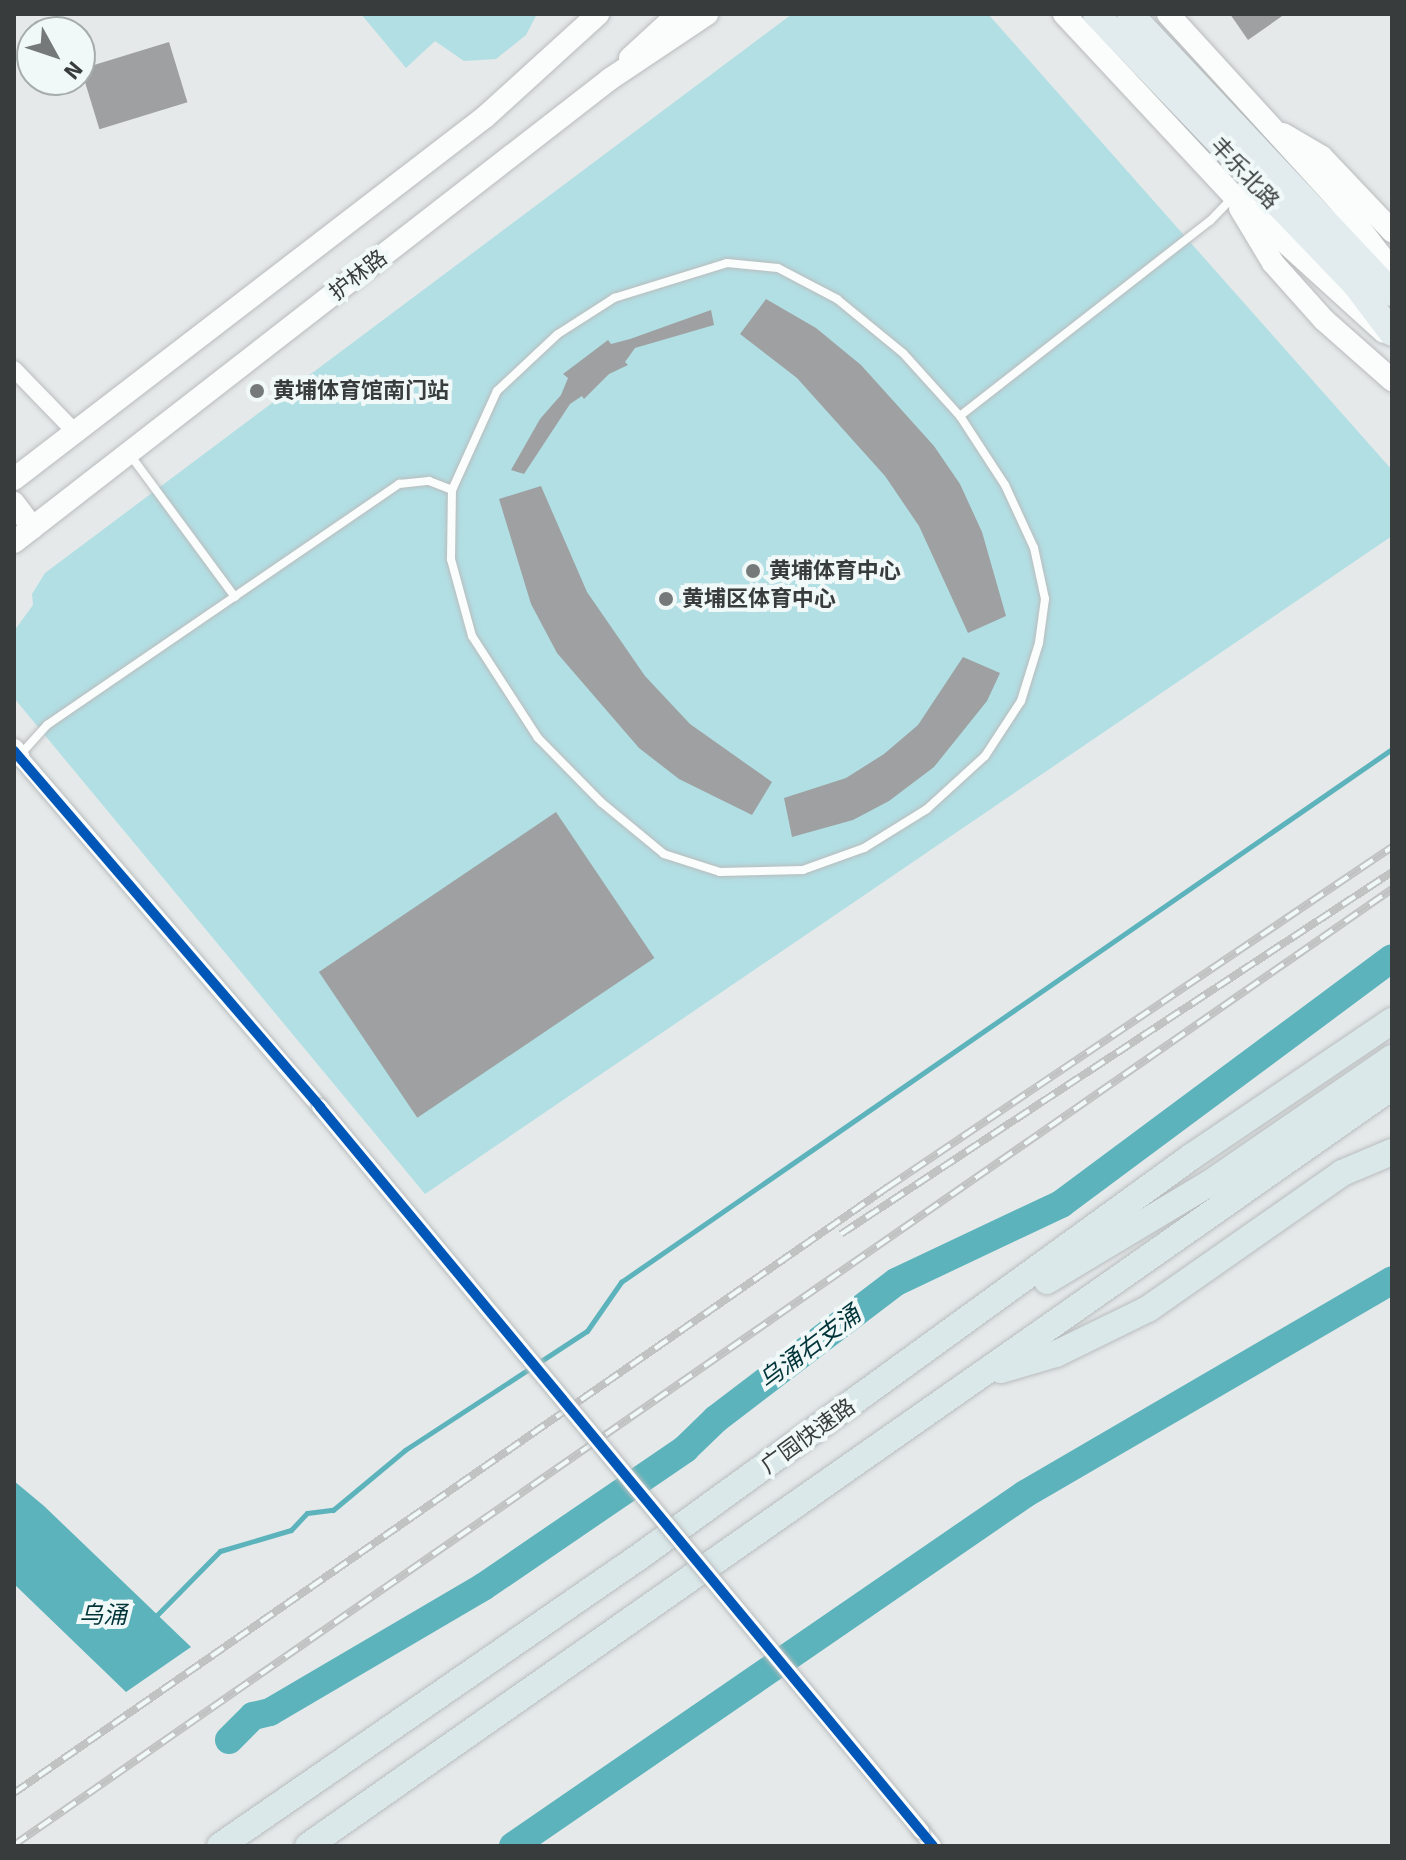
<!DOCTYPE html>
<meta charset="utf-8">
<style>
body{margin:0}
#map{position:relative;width:1406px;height:1860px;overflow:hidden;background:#e5e9ea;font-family:Signika,"Noto Sans SC",sans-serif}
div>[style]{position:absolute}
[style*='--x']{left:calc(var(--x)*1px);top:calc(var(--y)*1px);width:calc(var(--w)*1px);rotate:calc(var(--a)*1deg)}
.green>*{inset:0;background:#b2dfe4}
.water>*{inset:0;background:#5cb3bc}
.stream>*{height:5px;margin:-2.5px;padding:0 2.5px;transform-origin:2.5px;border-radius:2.5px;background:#5cb3bc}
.river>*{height:28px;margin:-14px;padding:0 14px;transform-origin:14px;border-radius:14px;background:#5cb3bc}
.building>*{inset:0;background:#9ea0a1;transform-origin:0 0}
.roads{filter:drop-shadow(0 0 2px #b9bcbd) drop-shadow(0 0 2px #b9bcbd)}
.service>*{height:8px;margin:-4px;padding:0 4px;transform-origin:4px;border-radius:4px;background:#fbfcfc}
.minor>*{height:16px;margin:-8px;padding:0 8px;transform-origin:8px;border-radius:8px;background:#fbfcfc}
.tertiary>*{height:20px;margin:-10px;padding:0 10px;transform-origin:10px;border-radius:10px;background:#fbfcfc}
.secondary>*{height:22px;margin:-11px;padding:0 11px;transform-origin:11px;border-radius:11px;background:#fbfcfc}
.primary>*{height:26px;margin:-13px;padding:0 13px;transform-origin:13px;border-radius:13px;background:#e2ecee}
.trunk>*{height:26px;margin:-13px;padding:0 13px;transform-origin:13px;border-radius:13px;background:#dae8ea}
.rail>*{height:8px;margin-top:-4px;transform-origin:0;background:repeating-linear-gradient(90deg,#f1f8f8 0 15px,#c1c3c3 0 30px);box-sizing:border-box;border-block:2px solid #c1c3c3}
.bridges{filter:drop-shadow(0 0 2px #b9bcbd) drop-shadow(0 0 2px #b9bcbd)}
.minor-bridge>*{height:16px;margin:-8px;padding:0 8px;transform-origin:8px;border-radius:8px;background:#fbfcfc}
.cycleway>*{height:10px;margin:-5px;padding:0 5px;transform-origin:5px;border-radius:5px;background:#0057b8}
.dots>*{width:22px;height:22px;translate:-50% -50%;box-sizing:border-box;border:4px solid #f1f8f8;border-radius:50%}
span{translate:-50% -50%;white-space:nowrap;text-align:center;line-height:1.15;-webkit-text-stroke:8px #f1f8f8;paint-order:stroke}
.street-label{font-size:22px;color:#393c3c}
.poi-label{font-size:22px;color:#393c3c;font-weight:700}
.left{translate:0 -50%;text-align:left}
.water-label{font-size:24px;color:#003439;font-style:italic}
.frame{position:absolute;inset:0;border:16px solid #393c3c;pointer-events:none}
.north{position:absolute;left:16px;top:16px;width:80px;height:80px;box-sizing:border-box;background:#f1f8f8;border:2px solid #a7adad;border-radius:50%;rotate:130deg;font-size:22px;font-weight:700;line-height:32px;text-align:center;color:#393c3c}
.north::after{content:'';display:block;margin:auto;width:28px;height:36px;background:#757979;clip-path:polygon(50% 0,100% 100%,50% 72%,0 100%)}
</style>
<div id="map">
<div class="green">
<i style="clip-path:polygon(361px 14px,537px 14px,526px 35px,496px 59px,464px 61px,435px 41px,406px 68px)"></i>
<i style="clip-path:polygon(792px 14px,988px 14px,1392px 470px,1392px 536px,425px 1194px,14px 698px,14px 631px,33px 605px,32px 594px,45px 573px)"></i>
</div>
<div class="water">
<i style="clip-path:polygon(14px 1481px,44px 1506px,191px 1647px,126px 1692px,14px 1584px)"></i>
</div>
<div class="stream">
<i style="--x:153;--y:1619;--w:95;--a:-45.4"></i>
<i style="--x:220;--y:1551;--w:74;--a:-16.5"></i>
<i style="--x:291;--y:1530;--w:23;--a:-47"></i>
<i style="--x:307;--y:1513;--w:26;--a:-7"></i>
<i style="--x:333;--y:1510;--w:94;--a:-39.8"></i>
<i style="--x:405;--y:1450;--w:217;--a:-33.2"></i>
<i style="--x:587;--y:1331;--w:60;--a:-55.2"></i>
<i style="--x:621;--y:1282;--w:937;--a:-34.66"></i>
</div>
<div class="river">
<i style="--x:229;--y:1740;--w:34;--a:-45"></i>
<i style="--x:253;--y:1716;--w:17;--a:-13"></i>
<i style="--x:270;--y:1712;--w:247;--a:-30.4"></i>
<i style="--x:483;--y:1587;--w:245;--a:-34.3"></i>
<i style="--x:685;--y:1449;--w:43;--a:-44.1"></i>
<i style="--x:716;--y:1419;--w:226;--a:-37.3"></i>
<i style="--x:896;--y:1282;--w:183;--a:-25.3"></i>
<i style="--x:1061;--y:1204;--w:412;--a:-36.6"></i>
<i style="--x:513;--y:1846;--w:621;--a:-34.51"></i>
<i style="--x:1025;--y:1494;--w:425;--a:-30.2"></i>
</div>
<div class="building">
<i style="clip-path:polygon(1230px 14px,1285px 14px,1248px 40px)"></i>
<i style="left:169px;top:42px;width:63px;height:92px;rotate:73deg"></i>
<i style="clip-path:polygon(766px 299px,816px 328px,861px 365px,934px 446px,960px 484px,982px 532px,1006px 616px,968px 633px,919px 526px,885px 476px,797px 378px,740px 334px)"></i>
<i style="clip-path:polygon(711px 310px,714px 325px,635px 348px,625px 362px,628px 365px,609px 374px,584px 399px,582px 396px,570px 404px,524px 474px,511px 470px,540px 419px,561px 395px,568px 378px,563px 374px,608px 340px,611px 344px,630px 339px)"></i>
<i style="clip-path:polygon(541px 486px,587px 592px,645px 676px,690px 724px,772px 782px,752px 815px,679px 779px,639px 748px,557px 653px,531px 604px,499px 499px)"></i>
<i style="clip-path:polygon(963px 657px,1000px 673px,987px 701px,934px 767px,889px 801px,853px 820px,792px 837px,784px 798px,846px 778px,884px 754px,918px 725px)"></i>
<i style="left:556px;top:812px;width:176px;height:286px;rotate:56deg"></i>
</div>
<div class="roads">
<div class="service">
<i style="--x:727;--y:263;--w:51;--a:5.6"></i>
<i style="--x:778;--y:268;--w:67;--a:27.7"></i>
<i style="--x:837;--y:299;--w:85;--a:39.3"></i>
<i style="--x:903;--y:353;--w:85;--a:47.9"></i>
<i style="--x:960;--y:416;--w:82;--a:56.9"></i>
<i style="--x:1005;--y:485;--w:69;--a:65.3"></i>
<i style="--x:1034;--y:548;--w:52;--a:77.8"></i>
<i style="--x:1045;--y:599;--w:44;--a:97.8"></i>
<i style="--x:1039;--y:643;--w:61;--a:107.2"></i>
<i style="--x:1021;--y:701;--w:66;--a:123.2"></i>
<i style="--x:985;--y:756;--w:79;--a:137.6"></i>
<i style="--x:927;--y:809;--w:74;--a:148.2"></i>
<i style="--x:864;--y:848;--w:65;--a:160.2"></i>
<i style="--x:803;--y:870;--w:83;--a:178.6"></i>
<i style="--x:720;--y:872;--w:59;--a:-162.2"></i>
<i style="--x:664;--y:854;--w:82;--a:-140.5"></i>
<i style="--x:601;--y:802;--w:90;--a:-134.5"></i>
<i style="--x:538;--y:738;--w:121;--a:-122.9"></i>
<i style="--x:472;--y:636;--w:80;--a:-105.3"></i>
<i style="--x:451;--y:559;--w:69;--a:-89.2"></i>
<i style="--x:452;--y:490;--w:109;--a:-65.6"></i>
<i style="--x:497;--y:391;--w:83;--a:-43.1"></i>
<i style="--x:558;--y:334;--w:67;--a:-32.7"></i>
<i style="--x:614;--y:298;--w:118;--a:-17.2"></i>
<i style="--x:960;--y:416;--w:317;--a:-38"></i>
<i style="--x:1210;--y:221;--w:35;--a:-46"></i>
<i style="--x:131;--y:456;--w:175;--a:53.6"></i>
<i style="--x:19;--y:756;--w:42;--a:-47.9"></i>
<i style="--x:47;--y:725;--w:427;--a:-34.4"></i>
<i style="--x:399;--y:484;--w:30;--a:-6"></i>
<i style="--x:429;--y:481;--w:25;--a:21"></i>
</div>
<div class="minor">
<i style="--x:14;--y:369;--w:88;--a:45.9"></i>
<i style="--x:19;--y:756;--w:462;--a:49.4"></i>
<i style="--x:921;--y:1831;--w:19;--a:51"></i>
</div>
<div class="tertiary">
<i style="--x:14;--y:749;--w:9;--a:54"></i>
</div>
<div class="secondary">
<i style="--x:1064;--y:14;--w:249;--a:47"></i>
<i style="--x:1234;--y:196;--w:202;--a:42.2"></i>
<i style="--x:1168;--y:14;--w:252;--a:47.6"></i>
<i style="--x:1338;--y:200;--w:88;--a:52.4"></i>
<i style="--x:630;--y:58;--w:65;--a:-42.5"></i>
<i style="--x:1283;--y:134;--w:45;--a:30.5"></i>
<i style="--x:1322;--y:157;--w:102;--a:46.6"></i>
<i style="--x:1240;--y:208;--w:64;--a:59"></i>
<i style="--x:1273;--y:263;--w:76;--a:48.2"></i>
<i style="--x:1324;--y:320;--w:91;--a:41.4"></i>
<i style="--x:14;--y:479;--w:594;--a:-37.55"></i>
<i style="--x:485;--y:117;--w:153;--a:-42.3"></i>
<i style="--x:14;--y:503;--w:31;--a:53"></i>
<i style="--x:14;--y:542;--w:755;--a:-37.84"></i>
<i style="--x:610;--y:79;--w:117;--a:-33.8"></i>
</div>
<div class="primary">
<i style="--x:1096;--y:14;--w:374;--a:46.2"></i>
<i style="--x:1355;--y:284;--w:61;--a:52.9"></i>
<i style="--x:1130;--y:14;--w:383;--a:46.8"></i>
</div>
<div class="trunk">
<i style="--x:1047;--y:1281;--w:190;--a:-31"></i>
<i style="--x:1210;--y:1183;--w:221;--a:-34.5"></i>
<i style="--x:1001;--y:1370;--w:57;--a:-16.2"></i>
<i style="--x:1056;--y:1354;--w:102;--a:-26.1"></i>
<i style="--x:1148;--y:1309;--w:237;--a:-35"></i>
<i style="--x:1342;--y:1173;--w:54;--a:-22.8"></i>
<i style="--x:220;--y:1846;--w:509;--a:-34.6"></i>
<i style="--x:639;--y:1557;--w:682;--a:-35.93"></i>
<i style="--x:1191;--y:1157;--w:243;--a:-34.1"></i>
<i style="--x:308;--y:1846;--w:1323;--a:-35"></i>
</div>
</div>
<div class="rail">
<i style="--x:841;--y:1234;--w:659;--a:-33.3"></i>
<i style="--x:14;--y:1793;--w:1064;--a:-34.74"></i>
<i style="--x:888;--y:1187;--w:608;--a:-34"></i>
<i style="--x:14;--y:1845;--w:1677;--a:-34.75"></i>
</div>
<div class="bridges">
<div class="minor-bridge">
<i style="--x:320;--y:1107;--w:941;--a:50.3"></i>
</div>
</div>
<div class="cycleway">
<i style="--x:14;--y:751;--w:469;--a:49.3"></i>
<i style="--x:320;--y:1107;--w:960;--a:50.32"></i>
</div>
<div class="dots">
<i style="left:257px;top:391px;background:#757979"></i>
<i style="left:753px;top:571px;background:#757979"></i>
<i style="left:666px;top:599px;background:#757979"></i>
</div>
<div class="street-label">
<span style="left:1245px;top:173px;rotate:47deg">丰乐北路</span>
<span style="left:358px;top:275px;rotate:-38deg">护林路</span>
<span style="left:808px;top:1436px;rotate:-36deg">广园快速路</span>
</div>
<div class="poi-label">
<span class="left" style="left:273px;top:391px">黄埔体育馆南门站</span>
<span class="left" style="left:769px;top:571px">黄埔体育中心</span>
<span class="left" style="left:682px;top:599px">黄埔区体育中心</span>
</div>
<div class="water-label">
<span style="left:810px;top:1348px;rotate:-37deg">乌涌右支涌</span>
<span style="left:103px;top:1616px">乌涌</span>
</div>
<div class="frame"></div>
<div class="north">N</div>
</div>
